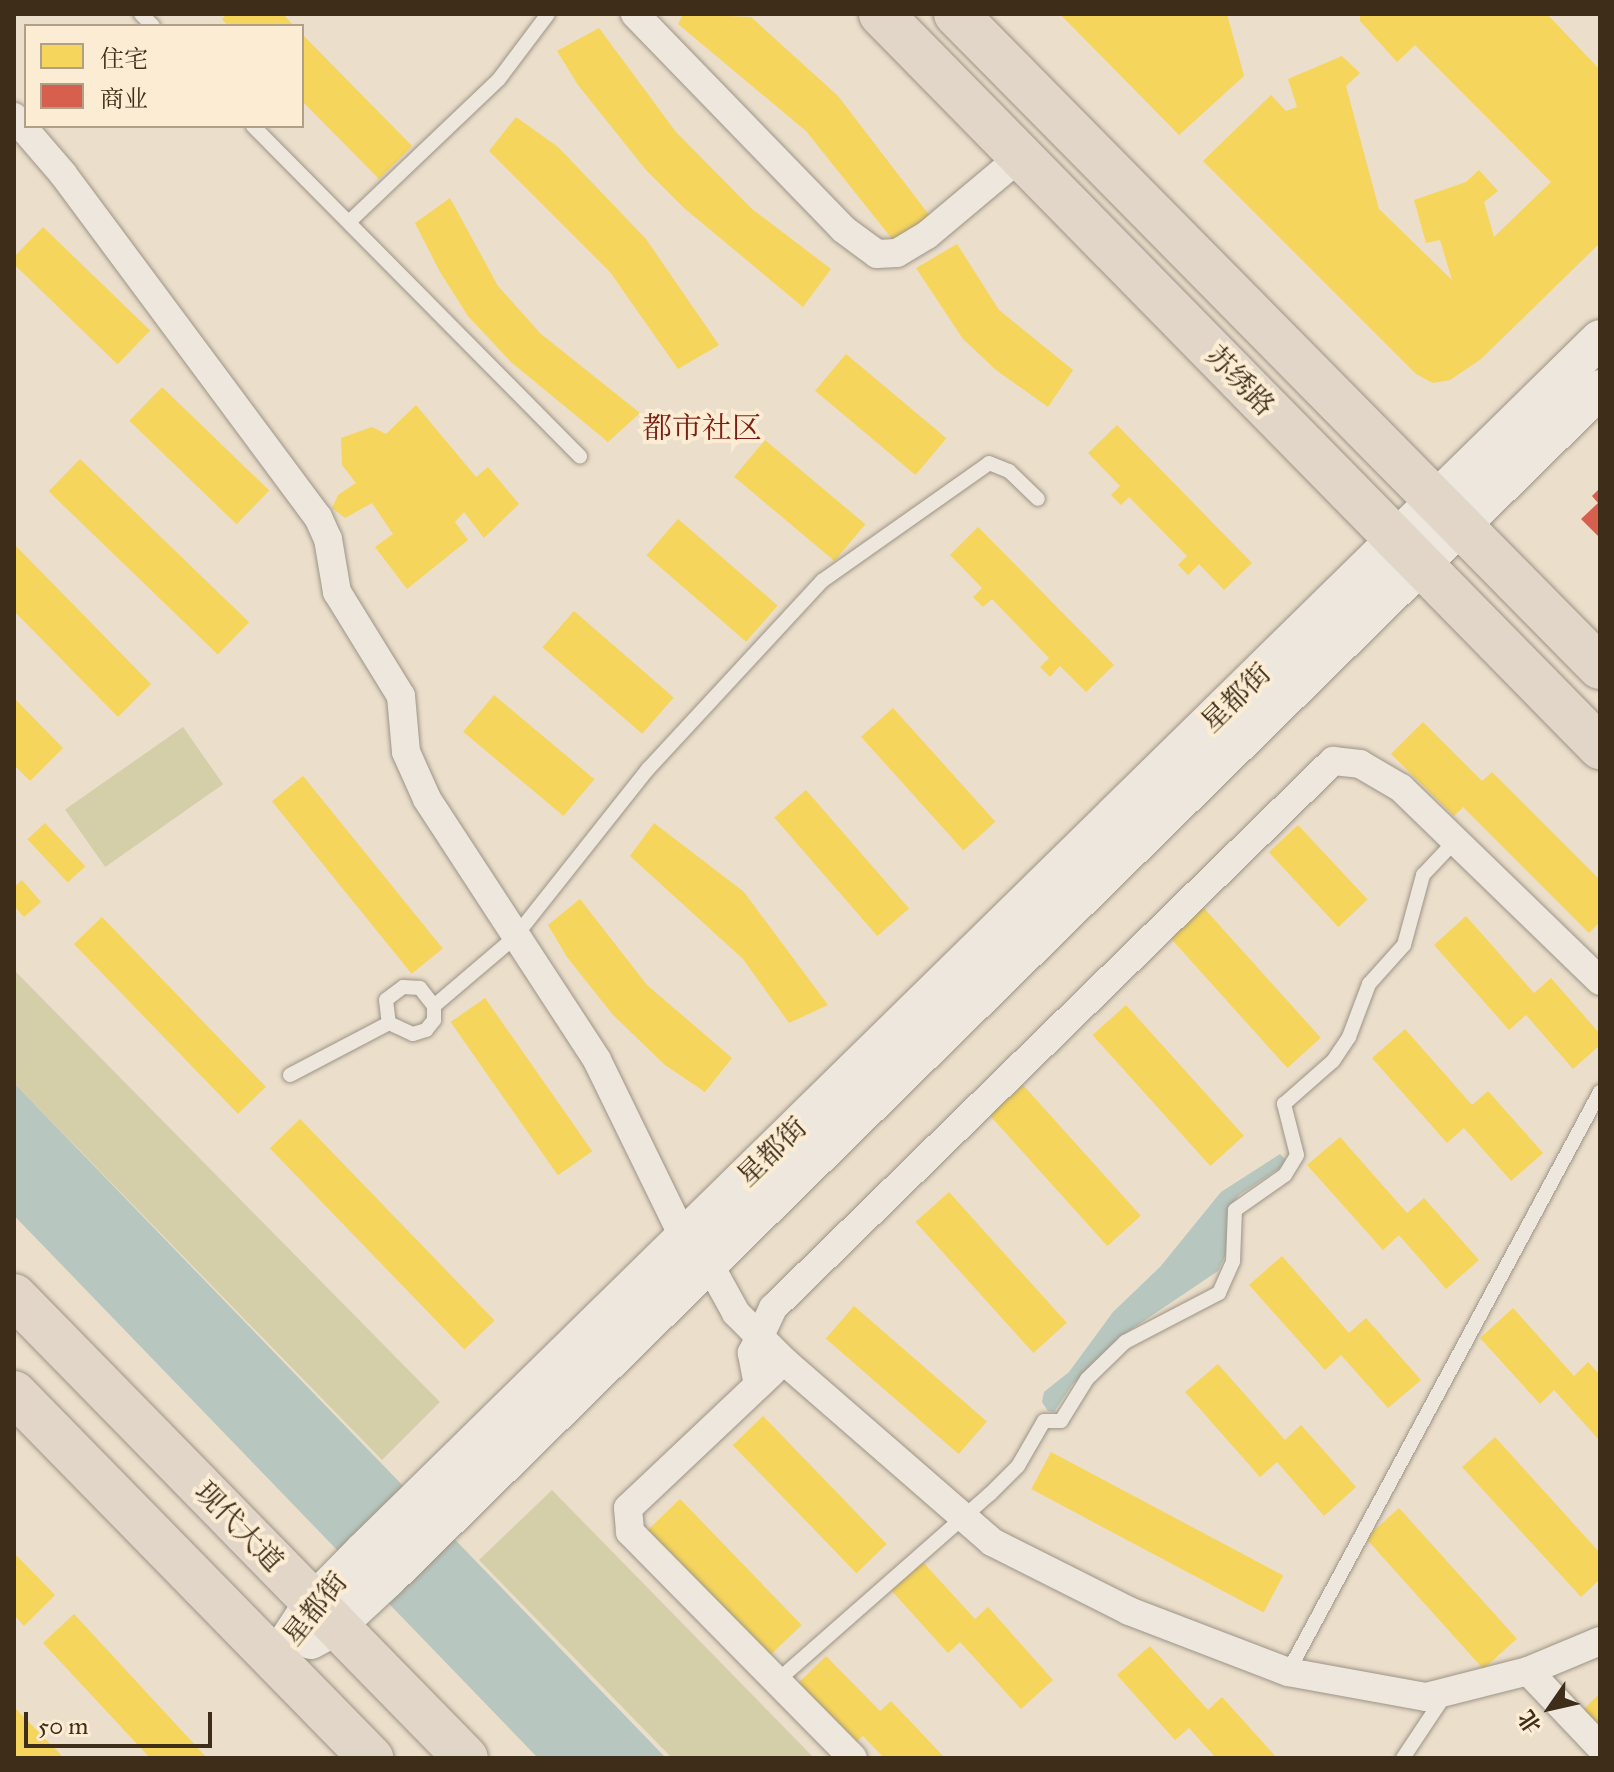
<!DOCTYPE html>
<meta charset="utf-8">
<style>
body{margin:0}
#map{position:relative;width:1614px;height:1772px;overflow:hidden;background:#ebdeca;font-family:"IM FELL Great Primer","Noto Serif SC",serif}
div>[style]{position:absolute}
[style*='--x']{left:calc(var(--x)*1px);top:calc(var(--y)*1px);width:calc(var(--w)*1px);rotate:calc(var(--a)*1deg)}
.green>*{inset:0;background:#d4cfa9;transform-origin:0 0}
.water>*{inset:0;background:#b7c6be;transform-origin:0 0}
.homes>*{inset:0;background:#f6d55c;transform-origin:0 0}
.shops>*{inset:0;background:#d6604d}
.roads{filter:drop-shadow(0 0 2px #9d9487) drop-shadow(0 0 2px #9d9487)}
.lane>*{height:14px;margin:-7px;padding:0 7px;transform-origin:7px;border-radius:7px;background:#eee7dd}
.street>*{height:28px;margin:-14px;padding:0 14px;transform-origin:14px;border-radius:14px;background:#eee7dd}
.secondary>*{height:38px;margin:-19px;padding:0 19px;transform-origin:19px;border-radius:19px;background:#eee7dd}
.primary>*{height:44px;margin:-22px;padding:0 22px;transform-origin:22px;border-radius:22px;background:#e1d6c7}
span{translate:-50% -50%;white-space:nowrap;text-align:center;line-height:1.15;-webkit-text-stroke:8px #fbecd3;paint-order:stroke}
.street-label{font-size:28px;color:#3d2d19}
.neighbourhood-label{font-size:30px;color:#7a1f14}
.frame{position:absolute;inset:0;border:16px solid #3d2d19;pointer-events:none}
.legend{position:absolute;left:24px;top:24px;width:280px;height:104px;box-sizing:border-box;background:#fbecd3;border:2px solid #afa089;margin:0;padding:10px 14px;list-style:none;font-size:24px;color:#3d2d19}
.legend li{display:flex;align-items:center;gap:16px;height:40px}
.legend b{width:40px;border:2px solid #afa089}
.north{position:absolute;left:1510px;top:1668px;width:80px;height:80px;-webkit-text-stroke:6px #fbecd3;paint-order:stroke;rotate:236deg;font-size:22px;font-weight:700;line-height:32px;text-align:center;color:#3d2d19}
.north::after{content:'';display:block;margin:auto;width:28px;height:36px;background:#3d2d19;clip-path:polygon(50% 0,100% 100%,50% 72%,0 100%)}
.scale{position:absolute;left:24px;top:1712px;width:188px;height:36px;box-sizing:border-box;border:4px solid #3d2d19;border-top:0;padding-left:10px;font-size:24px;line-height:28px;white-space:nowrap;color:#3d2d19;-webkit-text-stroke:6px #fbecd3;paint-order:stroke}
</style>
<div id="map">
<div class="green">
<i style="left:183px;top:727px;width:70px;height:144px;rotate:55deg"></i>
<i style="clip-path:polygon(14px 970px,440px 1402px,382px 1460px,14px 1083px)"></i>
<i style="clip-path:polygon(552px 1490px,814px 1758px,672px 1758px,479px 1560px)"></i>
</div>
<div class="water">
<i style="left:14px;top:1083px;width:943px;height:92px;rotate:46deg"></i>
<i style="clip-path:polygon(1280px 1154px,1286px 1160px,1280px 1168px,1239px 1195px,1228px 1209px,1227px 1252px,1218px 1271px,1123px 1335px,1072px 1385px,1054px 1412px,1048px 1411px,1042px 1402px,1044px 1392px,1069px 1372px,1113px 1312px,1160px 1267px,1221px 1192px)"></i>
</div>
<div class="homes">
<i style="clip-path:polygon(227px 14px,283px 14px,294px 26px,228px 26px,222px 19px)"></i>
<i style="clip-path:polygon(683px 14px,751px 17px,838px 96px,930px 216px,893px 240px,806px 131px,678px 24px)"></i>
<i style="clip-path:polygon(1060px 14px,1227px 14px,1244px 76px,1179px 135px)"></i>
<i style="clip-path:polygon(1360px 14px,1547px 14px,1600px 70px,1600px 243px,1481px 359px,1450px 380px,1433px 383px,1416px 374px,1203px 161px,1271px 95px,1286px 111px,1297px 107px,1288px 79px,1342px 56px,1360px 73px,1346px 86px,1379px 209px,1452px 280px,1440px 240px,1426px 243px,1414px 200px,1466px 182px,1479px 170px,1498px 191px,1484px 202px,1494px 237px,1551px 182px,1415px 45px,1397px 62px,1360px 21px)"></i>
<i style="clip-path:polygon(599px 28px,676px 132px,752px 209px,831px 269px,803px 307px,684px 208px,646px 170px,578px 85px,557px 51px)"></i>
<i style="clip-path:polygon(302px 34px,412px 146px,379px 179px,302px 101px)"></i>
<i style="clip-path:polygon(516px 117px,558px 147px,646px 239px,719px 345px,678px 369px,610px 272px,489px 151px)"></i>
<i style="clip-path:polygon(450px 198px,498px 286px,541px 334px,640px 413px,608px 442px,511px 362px,468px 316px,440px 272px,415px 223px)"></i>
<i style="left:43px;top:227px;width:149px;height:47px;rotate:44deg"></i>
<i style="clip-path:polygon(957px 244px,999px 310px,1073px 370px,1048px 407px,996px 370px,963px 339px,916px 268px)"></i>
<i style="left:846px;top:354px;width:131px;height:48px;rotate:40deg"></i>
<i style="left:162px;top:387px;width:149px;height:47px;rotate:44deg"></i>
<i style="clip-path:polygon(416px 405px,476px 477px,488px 467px,519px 504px,484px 538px,464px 512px,455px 522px,468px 540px,407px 589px,375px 547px,393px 534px,372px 503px,345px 518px,332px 508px,338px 495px,356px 483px,342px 465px,341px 438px,372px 427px,386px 434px)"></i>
<i style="clip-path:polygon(1117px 425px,1252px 563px,1224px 590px,1199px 564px,1188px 575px,1178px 565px,1187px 556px,1129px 497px,1121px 505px,1111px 495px,1120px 486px,1088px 453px)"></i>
<i style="left:765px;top:440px;width:131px;height:48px;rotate:40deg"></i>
<i style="left:80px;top:459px;width:235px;height:45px;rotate:44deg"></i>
<i style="left:678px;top:519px;width:132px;height:48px;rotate:41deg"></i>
<i style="clip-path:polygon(978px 527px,1114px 665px,1086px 692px,1060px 666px,1050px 677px,1040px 667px,1049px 658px,992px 599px,983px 607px,973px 597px,982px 588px,950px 555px)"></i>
<i style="clip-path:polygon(14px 544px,151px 684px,118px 717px,14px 611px)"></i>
<i style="left:574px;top:611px;width:132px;height:48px;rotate:41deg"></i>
<i style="left:494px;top:695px;width:131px;height:48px;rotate:40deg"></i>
<i style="clip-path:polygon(14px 698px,63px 748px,30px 781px,14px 765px)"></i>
<i style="left:893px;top:708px;width:153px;height:43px;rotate:48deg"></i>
<i style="clip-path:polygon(1423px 722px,1482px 781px,1492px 772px,1600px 880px,1600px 922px,1589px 933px,1463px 807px,1454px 816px,1391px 754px)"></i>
<i style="left:303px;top:776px;width:222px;height:40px;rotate:51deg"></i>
<i style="left:806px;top:790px;width:157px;height:42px;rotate:49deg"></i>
<i style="left:45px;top:823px;width:59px;height:24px;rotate:47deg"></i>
<i style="clip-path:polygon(654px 823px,744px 892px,828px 1005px,789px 1023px,743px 959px,630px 856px)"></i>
<i style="left:1298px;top:825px;width:102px;height:40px;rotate:47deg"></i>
<i style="clip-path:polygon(22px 880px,41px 902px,24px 917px,14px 906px,14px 887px)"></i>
<i style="clip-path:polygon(580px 899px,647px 985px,732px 1058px,705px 1092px,665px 1065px,613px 1015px,567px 957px,548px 925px)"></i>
<i style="left:1203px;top:907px;width:176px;height:45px;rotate:48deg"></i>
<i style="clip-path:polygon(1466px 916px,1534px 993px,1551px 978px,1600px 1034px,1600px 1045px,1573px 1069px,1526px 1015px,1509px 1030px,1434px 945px)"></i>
<i style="left:102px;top:917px;width:236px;height:39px;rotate:46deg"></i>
<i style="left:485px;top:998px;width:187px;height:42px;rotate:55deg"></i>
<i style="left:1126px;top:1005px;width:176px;height:45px;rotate:48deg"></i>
<i style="clip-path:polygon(1405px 1029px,1472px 1105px,1488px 1091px,1543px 1153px,1511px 1181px,1464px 1128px,1447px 1143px,1372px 1058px)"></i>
<i style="left:1023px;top:1085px;width:176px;height:45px;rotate:48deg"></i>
<i style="left:300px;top:1119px;width:280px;height:42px;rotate:46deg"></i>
<i style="clip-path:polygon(1340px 1137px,1407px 1213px,1424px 1198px,1479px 1260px,1446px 1289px,1399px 1235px,1383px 1250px,1307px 1165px)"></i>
<i style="left:949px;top:1192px;width:176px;height:45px;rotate:48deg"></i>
<i style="clip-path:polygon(1282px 1256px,1349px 1333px,1366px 1318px,1421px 1380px,1388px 1408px,1341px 1355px,1325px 1370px,1249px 1285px)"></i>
<i style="left:854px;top:1306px;width:176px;height:43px;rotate:41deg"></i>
<i style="clip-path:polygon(1513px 1308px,1574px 1376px,1588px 1362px,1600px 1375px,1600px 1441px,1554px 1390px,1540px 1404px,1480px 1338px)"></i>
<i style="clip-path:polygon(1218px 1364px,1285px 1440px,1301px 1425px,1356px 1487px,1324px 1516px,1277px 1462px,1260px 1477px,1185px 1392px)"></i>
<i style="left:763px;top:1416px;width:178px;height:42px;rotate:46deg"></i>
<i style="clip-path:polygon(1495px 1437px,1600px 1553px,1600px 1579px,1581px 1597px,1462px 1467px)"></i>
<i style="left:1051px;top:1452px;width:263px;height:42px;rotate:28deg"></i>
<i style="left:680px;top:1499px;width:175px;height:45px;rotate:46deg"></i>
<i style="left:1399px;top:1508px;width:176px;height:45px;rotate:48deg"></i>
<i style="clip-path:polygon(14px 1553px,55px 1595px,24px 1626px,14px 1615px)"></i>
<i style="clip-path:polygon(921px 1560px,975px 1619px,988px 1607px,1053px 1680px,1021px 1709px,960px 1642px,948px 1653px,890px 1589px)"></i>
<i style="clip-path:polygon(74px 1614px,207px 1758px,150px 1758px,43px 1643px)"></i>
<i style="clip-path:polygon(1150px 1646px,1208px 1710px,1222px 1697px,1277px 1758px,1216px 1758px,1189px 1728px,1175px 1740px,1117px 1675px)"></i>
<i style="clip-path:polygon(826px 1656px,880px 1711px,891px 1701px,945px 1758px,884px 1758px,863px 1736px,851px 1746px,794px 1687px)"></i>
<i style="clip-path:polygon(1600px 1693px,1600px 1729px,1582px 1711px)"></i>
<i style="clip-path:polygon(14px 1707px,64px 1758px,14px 1758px)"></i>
</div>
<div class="shops">
<i style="clip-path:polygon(1600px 488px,1600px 538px,1581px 519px,1598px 503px,1592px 496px)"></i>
</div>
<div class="roads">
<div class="lane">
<i style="--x:141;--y:14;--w:17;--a:45"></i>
<i style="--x:253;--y:126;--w:465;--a:45.3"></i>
<i style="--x:349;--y:222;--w:207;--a:-43.6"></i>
<i style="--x:499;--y:79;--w:81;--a:-53"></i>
<i style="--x:434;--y:1006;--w:105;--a:-40.4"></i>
<i style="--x:514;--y:938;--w:216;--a:-51.6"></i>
<i style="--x:648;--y:769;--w:256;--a:-47.2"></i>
<i style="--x:822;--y:581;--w:204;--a:-35.2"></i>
<i style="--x:989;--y:463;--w:22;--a:22"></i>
<i style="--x:1009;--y:471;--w:40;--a:44"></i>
<i style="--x:290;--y:1075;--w:112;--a:-27.7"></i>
<i style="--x:389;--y:1023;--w:26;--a:25"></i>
<i style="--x:413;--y:1034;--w:14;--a:-17"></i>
<i style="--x:426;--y:1030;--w:13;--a:-51"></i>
<i style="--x:434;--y:1020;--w:14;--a:-90"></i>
<i style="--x:434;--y:1006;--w:23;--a:-128"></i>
<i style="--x:420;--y:988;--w:17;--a:-177"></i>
<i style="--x:403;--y:987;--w:21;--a:143"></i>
<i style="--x:386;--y:1000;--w:23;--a:83"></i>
<i style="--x:1288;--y:1672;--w:659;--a:-61.72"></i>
<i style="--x:777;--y:1681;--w:283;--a:-41.3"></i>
<i style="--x:990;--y:1494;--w:40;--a:-45"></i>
<i style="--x:1018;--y:1466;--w:52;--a:-60"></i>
<i style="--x:1044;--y:1421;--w:17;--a:0"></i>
<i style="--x:1061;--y:1421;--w:49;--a:-58.2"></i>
<i style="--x:1087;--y:1379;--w:53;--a:-44.2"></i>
<i style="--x:1125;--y:1342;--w:106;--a:-27.5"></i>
<i style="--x:1219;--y:1293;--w:35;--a:-66"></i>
<i style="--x:1233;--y:1261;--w:51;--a:-87.8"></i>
<i style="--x:1235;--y:1210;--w:61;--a:-35"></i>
<i style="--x:1285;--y:1175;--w:23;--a:-59"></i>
<i style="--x:1297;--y:1155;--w:53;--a:-104.3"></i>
<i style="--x:1284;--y:1104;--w:65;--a:-41.3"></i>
<i style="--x:1333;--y:1061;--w:29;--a:-56"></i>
<i style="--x:1349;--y:1037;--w:57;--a:-69.3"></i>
<i style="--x:1369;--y:984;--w:52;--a:-48.1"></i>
<i style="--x:1404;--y:945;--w:73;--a:-74.8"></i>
<i style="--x:1423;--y:875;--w:50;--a:-46.6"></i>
<i style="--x:1403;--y:1758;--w:76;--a:-56.3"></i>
</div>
<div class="street">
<i style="--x:635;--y:14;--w:299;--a:45.9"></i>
<i style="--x:843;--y:229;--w:42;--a:36.3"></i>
<i style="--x:877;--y:254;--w:20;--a:-3"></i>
<i style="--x:897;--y:253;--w:35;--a:-31"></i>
<i style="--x:927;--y:235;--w:121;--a:-40"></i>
<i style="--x:14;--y:117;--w:75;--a:49.3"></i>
<i style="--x:63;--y:174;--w:427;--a:53.4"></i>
<i style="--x:318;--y:517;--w:24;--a:66"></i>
<i style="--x:328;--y:539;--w:54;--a:80.4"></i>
<i style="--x:337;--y:592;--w:122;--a:58.4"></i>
<i style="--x:401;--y:696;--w:56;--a:84.9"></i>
<i style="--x:406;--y:752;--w:51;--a:65.9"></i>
<i style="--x:427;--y:799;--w:311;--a:56.9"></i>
<i style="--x:597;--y:1060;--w:198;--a:64"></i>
<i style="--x:684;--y:1238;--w:34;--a:45"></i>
<i style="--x:708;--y:1262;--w:58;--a:61.2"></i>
<i style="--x:736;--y:1313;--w:68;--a:45"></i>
<i style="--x:784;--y:1361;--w:276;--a:41"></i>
<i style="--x:992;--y:1542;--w:153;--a:26.7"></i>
<i style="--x:1129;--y:1611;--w:170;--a:21"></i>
<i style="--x:1288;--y:1672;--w:140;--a:10.3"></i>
<i style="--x:1426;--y:1697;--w:105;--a:-14.3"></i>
<i style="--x:1528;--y:1671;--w:78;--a:-22.6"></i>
<i style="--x:772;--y:1372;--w:198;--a:136.6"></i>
<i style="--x:628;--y:1508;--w:24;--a:85"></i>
<i style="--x:630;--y:1532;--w:317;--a:45.4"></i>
<i style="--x:758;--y:1385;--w:33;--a:-101"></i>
<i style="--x:752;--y:1353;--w:50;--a:-65"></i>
<i style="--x:773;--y:1308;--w:783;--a:-44.33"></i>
<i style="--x:1333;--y:761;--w:27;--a:6"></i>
<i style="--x:1360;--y:764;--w:48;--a:30.3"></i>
<i style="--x:1401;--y:788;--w:277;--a:44.1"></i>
<i style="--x:1528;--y:1671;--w:105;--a:46.5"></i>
</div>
<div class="secondary">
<i style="--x:311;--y:1640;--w:29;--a:-29"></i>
<i style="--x:336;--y:1626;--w:71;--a:-42.7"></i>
<i style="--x:388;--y:1578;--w:1698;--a:-44.45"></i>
<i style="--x:275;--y:1661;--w:69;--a:-56.8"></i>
<i style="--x:313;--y:1603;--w:71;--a:-45.6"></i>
<i style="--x:363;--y:1552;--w:1732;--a:-44.44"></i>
</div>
<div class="primary">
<i style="--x:881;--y:14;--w:1027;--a:45.55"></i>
<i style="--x:956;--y:14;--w:917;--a:45.4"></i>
<i style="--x:14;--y:1296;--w:646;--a:45.63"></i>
<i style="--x:14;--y:1393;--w:511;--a:45.63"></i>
</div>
</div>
<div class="street-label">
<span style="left:1240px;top:381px;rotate:46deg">苏绣路</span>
<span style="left:1236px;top:698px;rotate:-44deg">星都街</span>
<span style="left:772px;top:1152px;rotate:-44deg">星都街</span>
<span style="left:239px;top:1527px;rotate:46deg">现代大道</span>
<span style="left:315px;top:1609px;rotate:-51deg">星都街</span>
</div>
<div class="neighbourhood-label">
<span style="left:702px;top:428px">都市社区</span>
</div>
<div class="frame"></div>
<ul class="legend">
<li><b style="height:22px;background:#f6d55c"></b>住宅</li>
<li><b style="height:22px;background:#d6604d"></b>商业</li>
</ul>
<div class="north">北</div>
<div class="scale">50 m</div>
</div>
